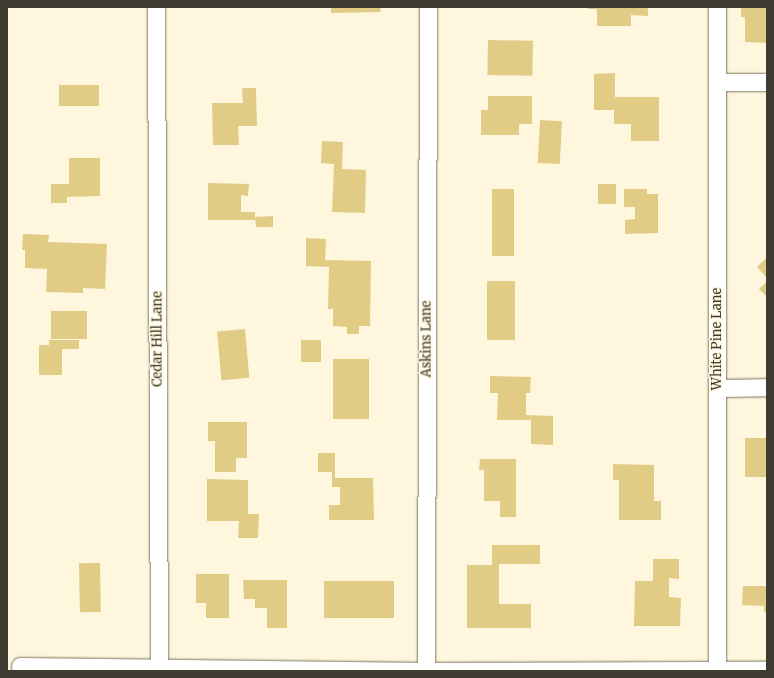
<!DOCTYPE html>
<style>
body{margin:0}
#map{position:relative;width:774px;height:678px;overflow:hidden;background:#fef7de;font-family:Merriweather,serif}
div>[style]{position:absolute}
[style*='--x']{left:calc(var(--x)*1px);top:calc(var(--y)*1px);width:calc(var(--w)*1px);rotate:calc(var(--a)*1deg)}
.building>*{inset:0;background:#e1cc86;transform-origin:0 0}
.roads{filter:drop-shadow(0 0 1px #7c755f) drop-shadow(0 0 1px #7c755f)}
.street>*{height:17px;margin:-8.5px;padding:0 8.5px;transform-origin:8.5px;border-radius:8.5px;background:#fff}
span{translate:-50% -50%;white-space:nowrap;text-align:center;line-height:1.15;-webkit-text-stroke:3px #fef7de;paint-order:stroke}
.street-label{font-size:13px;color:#3e3b31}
.frame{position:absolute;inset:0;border:8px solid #3e3b31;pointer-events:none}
</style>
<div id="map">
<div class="building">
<i style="clip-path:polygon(331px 7px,380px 7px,381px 12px,331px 13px)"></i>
<i style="clip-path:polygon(588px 7px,648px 7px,648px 16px,631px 15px,631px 26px,597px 26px,597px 9px,588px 9px)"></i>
<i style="clip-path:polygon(741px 7px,767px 7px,767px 43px,745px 42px,745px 17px,741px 17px)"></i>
<i style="left:488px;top:40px;width:45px;height:35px;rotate:1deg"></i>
<i style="clip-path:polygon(615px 73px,615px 97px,659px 97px,659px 141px,631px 141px,631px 124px,614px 124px,614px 110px,594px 110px,594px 74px)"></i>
<i style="left:59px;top:85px;width:40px;height:21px"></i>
<i style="clip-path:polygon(242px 88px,256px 88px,257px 126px,238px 126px,239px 145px,213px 145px,212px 103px,243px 103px)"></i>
<i style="clip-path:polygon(488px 96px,532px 96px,532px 124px,519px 124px,519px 135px,481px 135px,481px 110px,488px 110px)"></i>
<i style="left:540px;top:120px;width:22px;height:43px;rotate:3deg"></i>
<i style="clip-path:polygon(322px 141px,343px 142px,342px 169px,366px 170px,365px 213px,332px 212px,334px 164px,321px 163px)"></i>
<i style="clip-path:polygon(69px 158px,100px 158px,100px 196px,67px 197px,67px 203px,51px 203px,51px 184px,69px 184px)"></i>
<i style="clip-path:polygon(208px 183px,249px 184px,248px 196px,241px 195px,241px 212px,255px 212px,255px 220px,208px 220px)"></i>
<i style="left:598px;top:184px;width:18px;height:20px"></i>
<i style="left:492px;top:189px;width:22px;height:67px"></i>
<i style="clip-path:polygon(624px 189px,647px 189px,647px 194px,658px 194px,658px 233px,625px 234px,625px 220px,635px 219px,635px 207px,624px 207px)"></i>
<i style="clip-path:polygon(273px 216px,273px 227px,256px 227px,255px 217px)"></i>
<i style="clip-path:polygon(23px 234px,49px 235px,48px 242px,107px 244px,105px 289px,83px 288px,83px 293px,46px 292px,47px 269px,25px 268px,25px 250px,22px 250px)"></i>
<i style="clip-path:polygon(306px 238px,326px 239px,325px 260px,371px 261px,370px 326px,359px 326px,359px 334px,347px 334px,347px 327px,333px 326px,333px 309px,328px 309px,329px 267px,306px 266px)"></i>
<i style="clip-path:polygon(767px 257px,767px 278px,757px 267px)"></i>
<i style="left:487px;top:281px;width:28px;height:59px"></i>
<i style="clip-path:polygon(767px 281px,767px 297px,759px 289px)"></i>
<i style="left:51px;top:311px;width:36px;height:28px"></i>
<i style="left:245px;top:329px;width:49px;height:28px;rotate:85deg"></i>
<i style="clip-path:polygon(49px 340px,79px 340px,79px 349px,62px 349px,62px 375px,39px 375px,39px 345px,49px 345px)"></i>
<i style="left:301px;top:340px;width:20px;height:22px"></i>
<i style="left:333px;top:359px;width:36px;height:60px"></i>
<i style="clip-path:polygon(490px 376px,531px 377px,530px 393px,526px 393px,526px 415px,553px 416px,553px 445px,531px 444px,531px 420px,497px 420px,498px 393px,490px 393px)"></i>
<i style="clip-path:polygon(208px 422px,247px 422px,247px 458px,236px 458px,236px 472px,215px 472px,215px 441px,208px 441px)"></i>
<i style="left:767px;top:438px;width:39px;height:22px;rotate:90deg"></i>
<i style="clip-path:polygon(318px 453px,335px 453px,335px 478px,373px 478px,374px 520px,329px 520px,329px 505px,340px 505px,340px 487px,332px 487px,332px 472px,318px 472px)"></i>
<i style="clip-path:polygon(480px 459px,516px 459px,516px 517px,500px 517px,500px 501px,484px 501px,484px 470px,479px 470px)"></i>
<i style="clip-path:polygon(613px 464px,654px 465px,654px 501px,661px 501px,661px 520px,619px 520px,619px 480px,613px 480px)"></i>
<i style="clip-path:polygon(207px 479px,248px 480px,248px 514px,259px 514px,258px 538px,238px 538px,239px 521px,207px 521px)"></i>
<i style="clip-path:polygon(492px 545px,540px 545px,540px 564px,499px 564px,499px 604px,531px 604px,531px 628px,467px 628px,467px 565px,492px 565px)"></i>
<i style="clip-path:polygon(653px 559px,679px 559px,679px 579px,669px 578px,669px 597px,681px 598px,680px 626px,634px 626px,635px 581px,653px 581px)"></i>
<i style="left:100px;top:563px;width:49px;height:21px;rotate:89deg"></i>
<i style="clip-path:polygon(196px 574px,229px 574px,229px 618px,206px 618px,206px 603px,196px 603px)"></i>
<i style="clip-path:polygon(243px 580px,287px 580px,287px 628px,267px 628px,267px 608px,255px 608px,255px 599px,244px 599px)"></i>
<i style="left:324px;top:581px;width:70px;height:37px"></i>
<i style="clip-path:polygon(743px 586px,767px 586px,767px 612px,764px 612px,764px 606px,742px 605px)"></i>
</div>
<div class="roads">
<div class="street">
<i style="--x:156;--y:7;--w:664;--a:89.74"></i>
<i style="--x:717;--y:7;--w:664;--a:90"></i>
<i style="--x:718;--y:82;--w:49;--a:0"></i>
<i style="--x:717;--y:388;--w:50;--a:-1.1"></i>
<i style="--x:20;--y:666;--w:406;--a:0.7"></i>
<i style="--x:426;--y:671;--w:341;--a:-0.2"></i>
<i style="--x:426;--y:671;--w:664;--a:-89.83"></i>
</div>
</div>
<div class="street-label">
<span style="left:158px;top:339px;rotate:-90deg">Cedar Hill Lane</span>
<span style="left:427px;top:339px;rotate:-90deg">Askins Lane</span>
<span style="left:717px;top:339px;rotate:-90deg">White Pine Lane</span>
</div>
<div class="frame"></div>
</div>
